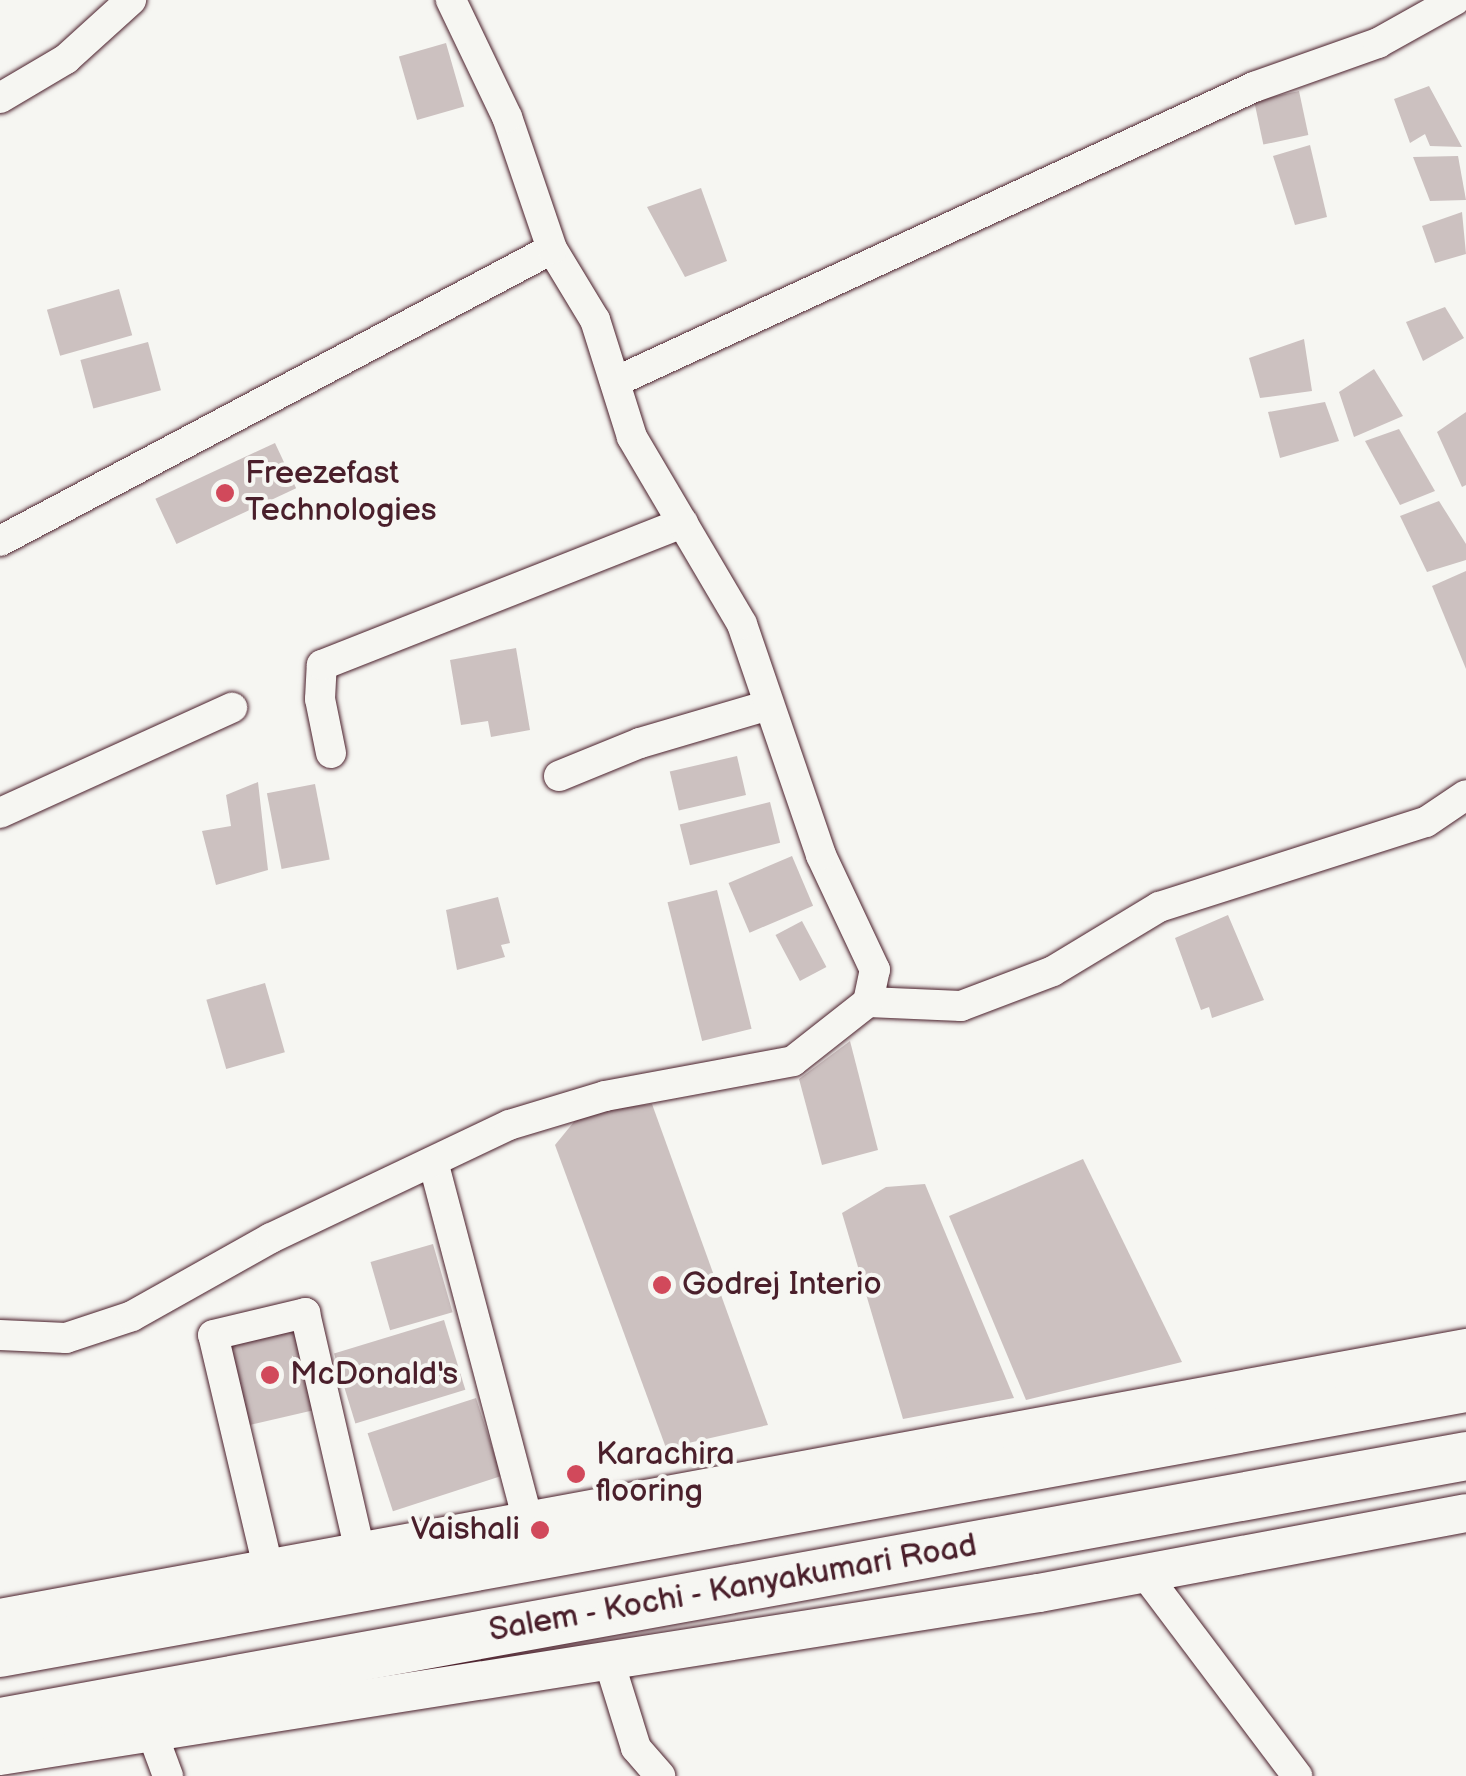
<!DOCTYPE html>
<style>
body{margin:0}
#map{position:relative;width:1466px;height:1776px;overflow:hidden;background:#f6f6f2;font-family:"Balsamiq Sans",sans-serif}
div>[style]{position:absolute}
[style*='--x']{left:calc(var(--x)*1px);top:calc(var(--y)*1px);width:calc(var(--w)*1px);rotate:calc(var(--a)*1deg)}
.building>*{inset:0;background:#ccc1c0;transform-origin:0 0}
.roads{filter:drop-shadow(0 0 2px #4a1f2b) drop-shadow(0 0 2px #4a1f2b)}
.minor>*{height:30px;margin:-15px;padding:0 15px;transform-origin:15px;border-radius:15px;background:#f6f6f2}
.tertiary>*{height:38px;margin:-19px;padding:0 19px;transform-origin:19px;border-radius:19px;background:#f6f6f2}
.trunk>*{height:48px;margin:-24px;padding:0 24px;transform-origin:24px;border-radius:24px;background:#f6f6f2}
.dots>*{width:28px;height:28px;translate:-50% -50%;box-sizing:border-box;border:5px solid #f6f6f2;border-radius:50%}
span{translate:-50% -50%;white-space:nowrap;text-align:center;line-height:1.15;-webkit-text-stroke:8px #f6f6f2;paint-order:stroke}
.poi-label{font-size:32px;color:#4a1f2b}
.left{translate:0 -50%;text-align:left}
.right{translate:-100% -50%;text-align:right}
.street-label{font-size:32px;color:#4a1f2b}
</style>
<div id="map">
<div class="building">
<i style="left:446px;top:43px;width:66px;height:49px;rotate:74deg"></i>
<i style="clip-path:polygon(1429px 86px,1462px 147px,1430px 146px,1425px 134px,1410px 143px,1394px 99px)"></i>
<i style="left:1299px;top:91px;width:45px;height:46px;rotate:78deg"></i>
<i style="clip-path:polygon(1310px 145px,1327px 217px,1295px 225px,1273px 156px)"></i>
<i style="clip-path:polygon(1458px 156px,1466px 200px,1430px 201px,1413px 157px)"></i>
<i style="clip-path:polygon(701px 188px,727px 261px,685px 277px,647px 207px)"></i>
<i style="clip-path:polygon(1462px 212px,1466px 254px,1435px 263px,1422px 226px)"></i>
<i style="left:119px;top:289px;width:48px;height:75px;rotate:74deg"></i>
<i style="clip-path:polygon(1445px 307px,1464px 338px,1423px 361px,1406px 322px)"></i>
<i style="clip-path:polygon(1304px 339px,1312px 391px,1260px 398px,1249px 358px)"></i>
<i style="left:148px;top:342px;width:50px;height:70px;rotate:75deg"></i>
<i style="clip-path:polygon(1374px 369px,1403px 416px,1354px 437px,1339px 392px)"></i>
<i style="clip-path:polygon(1325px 402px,1339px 441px,1280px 458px,1268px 412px)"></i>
<i style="clip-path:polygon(1466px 412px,1466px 485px,1462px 487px,1437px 432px)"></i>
<i style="clip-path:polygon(1399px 429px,1435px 491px,1400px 505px,1365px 441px)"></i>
<i style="left:275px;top:443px;width:50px;height:132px;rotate:65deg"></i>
<i style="clip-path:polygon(1439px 501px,1466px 544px,1466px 560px,1427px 572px,1400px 516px)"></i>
<i style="clip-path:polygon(1466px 571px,1466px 669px,1432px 586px)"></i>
<i style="clip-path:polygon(516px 648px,530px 730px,491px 737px,488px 721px,461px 725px,450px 660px)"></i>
<i style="left:737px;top:756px;width:40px;height:69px;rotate:77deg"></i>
<i style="clip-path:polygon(258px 782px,268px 870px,216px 885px,202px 831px,231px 826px,226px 795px)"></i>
<i style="left:315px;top:784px;width:77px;height:49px;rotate:79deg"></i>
<i style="left:770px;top:802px;width:42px;height:93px;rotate:76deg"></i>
<i style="left:792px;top:856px;width:54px;height:69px;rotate:67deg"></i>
<i style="left:717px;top:890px;width:143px;height:51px;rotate:76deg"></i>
<i style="clip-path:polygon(498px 897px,510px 943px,501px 945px,505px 957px,457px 970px,446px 910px)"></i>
<i style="clip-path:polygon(1228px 915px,1264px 1000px,1212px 1018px,1209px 1007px,1201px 1010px,1175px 938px)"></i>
<i style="left:802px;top:921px;width:52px;height:30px;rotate:62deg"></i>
<i style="left:265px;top:983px;width:72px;height:61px;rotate:74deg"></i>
<i style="clip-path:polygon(850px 1041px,878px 1150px,822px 1165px,799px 1079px)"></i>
<i style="clip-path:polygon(652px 1104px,768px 1425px,666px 1448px,555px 1145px,582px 1112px)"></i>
<i style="clip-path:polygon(1083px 1159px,1182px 1362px,1026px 1400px,949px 1216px)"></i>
<i style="clip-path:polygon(925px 1184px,1014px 1398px,903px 1419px,842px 1213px,886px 1187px)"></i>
<i style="left:433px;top:1244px;width:71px;height:65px;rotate:74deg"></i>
<i style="left:444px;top:1320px;width:73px;height:115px;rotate:73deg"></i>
<i style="left:296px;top:1325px;width:87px;height:73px;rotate:77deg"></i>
<i style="left:476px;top:1398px;width:82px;height:114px;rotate:72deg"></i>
</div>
<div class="roads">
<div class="minor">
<i style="--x:0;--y:98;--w:77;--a:-30.6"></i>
<i style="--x:66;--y:59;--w:88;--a:-42.2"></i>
<i style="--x:615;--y:382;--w:704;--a:-24.78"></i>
<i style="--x:1254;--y:87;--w:132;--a:-19.5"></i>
<i style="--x:1378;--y:43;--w:88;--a:-29.2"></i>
<i style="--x:0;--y:541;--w:624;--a:-27.88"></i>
<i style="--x:331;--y:753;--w:55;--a:-101.5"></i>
<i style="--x:320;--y:699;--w:34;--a:-87"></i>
<i style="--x:322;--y:665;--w:388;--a:-21.5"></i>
<i style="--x:559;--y:776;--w:87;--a:-22.2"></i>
<i style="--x:640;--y:743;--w:134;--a:-16.4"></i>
<i style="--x:0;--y:813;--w:255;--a:-24.4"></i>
<i style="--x:868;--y:1002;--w:93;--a:2.5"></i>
<i style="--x:961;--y:1006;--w:98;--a:-20.8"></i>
<i style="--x:1053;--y:971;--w:124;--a:-31.1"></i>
<i style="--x:1159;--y:907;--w:280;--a:-17.7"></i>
<i style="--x:1426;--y:822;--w:48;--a:-34"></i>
<i style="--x:434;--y:1165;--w:368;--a:75.2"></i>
<i style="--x:0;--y:1335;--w:66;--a:2.6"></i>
<i style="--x:66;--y:1338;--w:70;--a:-18.4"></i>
<i style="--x:132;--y:1316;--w:159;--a:-29.3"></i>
<i style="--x:271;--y:1238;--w:263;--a:-25.4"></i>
<i style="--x:509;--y:1125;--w:100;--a:-16.8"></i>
<i style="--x:605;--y:1096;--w:191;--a:-10.5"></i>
<i style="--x:793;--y:1061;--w:95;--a:-38.2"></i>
<i style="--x:868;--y:1002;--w:33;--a:-78"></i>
<i style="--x:875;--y:970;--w:127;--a:-115.2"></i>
<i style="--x:821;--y:855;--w:244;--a:-108.9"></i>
<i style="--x:742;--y:624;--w:217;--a:-120.5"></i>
<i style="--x:632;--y:437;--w:123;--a:-107.5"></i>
<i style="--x:595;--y:320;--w:83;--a:-121.2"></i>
<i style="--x:552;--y:249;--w:139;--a:-108.8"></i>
<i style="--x:507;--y:117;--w:130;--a:-115.6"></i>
<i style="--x:268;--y:1567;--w:238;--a:-103.3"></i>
<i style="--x:213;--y:1335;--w:95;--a:-13.4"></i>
<i style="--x:305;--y:1313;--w:244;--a:77"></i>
<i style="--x:1145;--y:1574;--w:253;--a:53"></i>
<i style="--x:608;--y:1658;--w:94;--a:72.7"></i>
<i style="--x:636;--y:1748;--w:37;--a:49"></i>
<i style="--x:151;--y:1730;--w:49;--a:69.7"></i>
</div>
<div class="tertiary">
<i style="--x:0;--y:1618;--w:1491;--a:-10.44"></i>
<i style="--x:0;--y:1756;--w:1052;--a:-8.92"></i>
<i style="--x:1039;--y:1593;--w:434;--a:-10.6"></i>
</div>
<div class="trunk">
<i style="--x:0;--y:1653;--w:1490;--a:-10.25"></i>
<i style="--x:0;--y:1722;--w:1490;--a:-10.28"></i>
</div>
</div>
<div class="dots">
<i style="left:225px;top:493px;background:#d1495b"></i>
<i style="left:662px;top:1285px;background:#d1495b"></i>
<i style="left:270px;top:1375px;background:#d1495b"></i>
<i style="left:576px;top:1474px;background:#d1495b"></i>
<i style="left:540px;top:1530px;background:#d1495b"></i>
</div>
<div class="poi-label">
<span class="left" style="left:245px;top:493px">Freezefast<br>Technologies</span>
<span class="left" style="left:682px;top:1285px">Godrej Interio</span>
<span class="left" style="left:290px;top:1375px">McDonald's</span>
<span class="left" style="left:596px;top:1474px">Karachira<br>flooring</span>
<span class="right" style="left:520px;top:1530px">Vaishali</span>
</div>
<div class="street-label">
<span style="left:733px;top:1589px;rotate:-10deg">Salem - Kochi - Kanyakumari Road</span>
</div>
</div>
